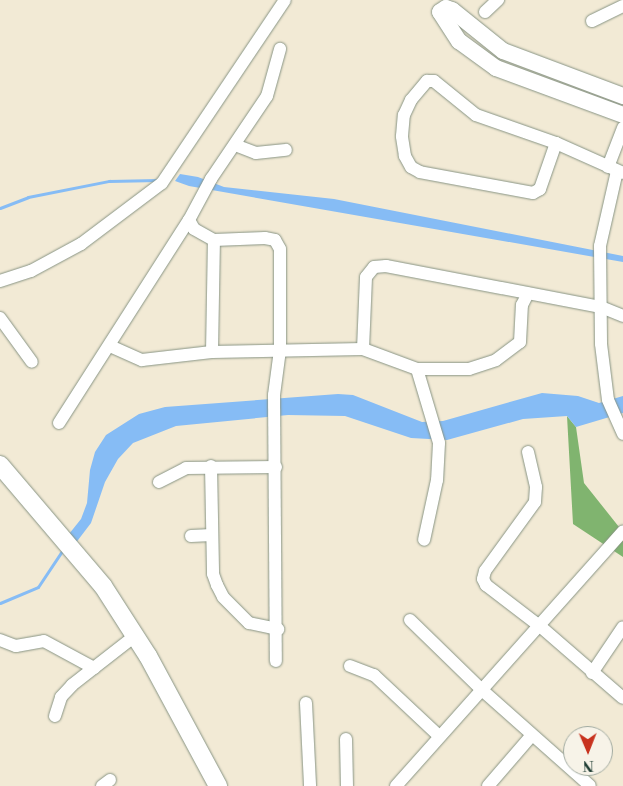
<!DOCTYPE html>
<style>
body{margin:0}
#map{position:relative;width:623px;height:786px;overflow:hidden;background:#f2ead5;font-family:"Libre Bodoni",serif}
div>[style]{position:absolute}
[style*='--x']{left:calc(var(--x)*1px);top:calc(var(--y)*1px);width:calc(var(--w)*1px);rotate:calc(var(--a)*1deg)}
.forest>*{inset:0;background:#80b46f}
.water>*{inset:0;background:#86bcf5}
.stream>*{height:3px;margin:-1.5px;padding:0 1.5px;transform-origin:1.5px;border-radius:1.5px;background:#86bcf5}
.roads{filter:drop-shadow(0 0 1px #889484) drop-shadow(0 0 1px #889484)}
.minor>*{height:12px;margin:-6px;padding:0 6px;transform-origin:6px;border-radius:6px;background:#fff}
.tertiary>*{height:16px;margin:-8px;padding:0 8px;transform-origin:8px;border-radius:8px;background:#fff}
.secondary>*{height:18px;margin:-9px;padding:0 9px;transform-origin:9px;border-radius:9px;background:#fff}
span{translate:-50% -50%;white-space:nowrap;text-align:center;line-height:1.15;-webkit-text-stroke:4px #f7f3e8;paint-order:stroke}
.north{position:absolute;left:563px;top:726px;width:50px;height:50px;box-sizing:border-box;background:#f7f3e8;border:1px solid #a1aaa0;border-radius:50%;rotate:179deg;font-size:14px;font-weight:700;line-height:20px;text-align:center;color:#1f3d34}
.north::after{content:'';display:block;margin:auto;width:18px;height:22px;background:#c8321e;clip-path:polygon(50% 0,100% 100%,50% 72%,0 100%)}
</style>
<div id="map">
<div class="forest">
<i style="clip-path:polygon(567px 416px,576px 427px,584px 483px,623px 532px,623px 557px,573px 524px)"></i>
</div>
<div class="water">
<i style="clip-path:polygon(180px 174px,198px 177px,224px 187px,334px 199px,623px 256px,623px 262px,189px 186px,175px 181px)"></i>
<i style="clip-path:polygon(542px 393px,578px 396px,599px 403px,623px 396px,623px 413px,576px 427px,567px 416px,523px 419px,447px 440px,411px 438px,345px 416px,288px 415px,176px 426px,133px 443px,118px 459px,105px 482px,91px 523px,75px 544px,69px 534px,81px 519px,87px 503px,90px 470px,95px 452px,106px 435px,139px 414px,165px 407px,338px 394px,353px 395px,422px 422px,443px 421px)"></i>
</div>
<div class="stream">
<i style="--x:0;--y:208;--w:30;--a:-21"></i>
<i style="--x:28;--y:197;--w:83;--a:-11.2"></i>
<i style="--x:109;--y:181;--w:49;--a:-1.2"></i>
<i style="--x:0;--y:603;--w:41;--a:-22.8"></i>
<i style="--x:38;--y:587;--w:47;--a:-56.3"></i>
</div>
<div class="roads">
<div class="minor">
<i style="--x:485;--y:12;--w:18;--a:-43"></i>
<i style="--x:592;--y:21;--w:34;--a:-26"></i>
<i style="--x:556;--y:143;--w:49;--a:109.2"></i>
<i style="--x:540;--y:189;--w:8;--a:150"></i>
<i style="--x:533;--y:193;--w:115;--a:-169.5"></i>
<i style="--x:420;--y:172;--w:10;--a:-151"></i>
<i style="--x:411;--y:167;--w:13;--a:-119"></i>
<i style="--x:405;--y:156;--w:20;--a:-99"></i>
<i style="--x:402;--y:136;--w:21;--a:-85"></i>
<i style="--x:404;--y:115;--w:17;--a:-65"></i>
<i style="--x:411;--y:100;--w:25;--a:-50"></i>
<i style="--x:427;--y:81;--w:7;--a:0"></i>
<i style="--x:434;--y:81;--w:54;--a:39"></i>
<i style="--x:476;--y:115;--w:85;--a:19.3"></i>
<i style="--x:556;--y:143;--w:73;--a:24.1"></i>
<i style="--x:235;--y:145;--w:22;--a:21"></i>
<i style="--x:256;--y:153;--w:30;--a:-6"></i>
<i style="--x:608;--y:167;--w:42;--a:-69"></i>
<i style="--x:617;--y:171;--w:77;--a:102.8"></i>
<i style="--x:600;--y:246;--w:98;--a:89.4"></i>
<i style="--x:601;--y:344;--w:56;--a:82.9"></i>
<i style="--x:608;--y:400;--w:37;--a:66"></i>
<i style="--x:189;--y:220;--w:10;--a:61"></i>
<i style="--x:194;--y:229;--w:23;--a:29"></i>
<i style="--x:214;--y:240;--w:51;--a:-2.2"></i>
<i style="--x:265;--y:238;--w:10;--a:11"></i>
<i style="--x:275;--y:240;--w:10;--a:61"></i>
<i style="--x:280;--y:249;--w:101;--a:90"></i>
<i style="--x:280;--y:350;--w:45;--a:97.6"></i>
<i style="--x:274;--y:395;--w:266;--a:89.6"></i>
<i style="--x:0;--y:281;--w:33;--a:-18"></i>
<i style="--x:31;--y:271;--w:57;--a:-28.4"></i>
<i style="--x:81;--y:244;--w:101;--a:-37"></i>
<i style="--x:162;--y:183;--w:220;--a:-56.1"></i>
<i style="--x:0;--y:318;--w:54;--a:54"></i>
<i style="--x:110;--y:346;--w:35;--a:24"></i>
<i style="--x:142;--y:360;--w:70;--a:-6.5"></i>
<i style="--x:212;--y:352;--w:151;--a:-1.1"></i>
<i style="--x:363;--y:349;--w:58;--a:20.3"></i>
<i style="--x:417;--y:369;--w:52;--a:0"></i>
<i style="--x:469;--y:369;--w:28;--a:-18"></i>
<i style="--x:496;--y:360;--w:30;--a:-37"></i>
<i style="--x:520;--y:342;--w:37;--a:-87"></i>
<i style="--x:522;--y:305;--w:13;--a:-63"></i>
<i style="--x:363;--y:349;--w:72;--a:-87.6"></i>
<i style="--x:366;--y:277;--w:13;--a:-51"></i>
<i style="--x:374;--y:267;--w:12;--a:-5"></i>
<i style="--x:386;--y:266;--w:219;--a:10.8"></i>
<i style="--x:601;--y:307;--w:24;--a:22"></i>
<i style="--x:212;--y:352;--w:112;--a:-89"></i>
<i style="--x:417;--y:369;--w:77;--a:73.4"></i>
<i style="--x:439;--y:443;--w:37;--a:93"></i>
<i style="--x:437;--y:480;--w:61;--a:102.2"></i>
<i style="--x:59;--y:423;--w:241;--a:-57.4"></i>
<i style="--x:189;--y:220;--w:47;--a:-61.8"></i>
<i style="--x:211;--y:179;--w:100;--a:-56"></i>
<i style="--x:267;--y:96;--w:49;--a:-74.5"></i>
<i style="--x:528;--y:452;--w:36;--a:77"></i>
<i style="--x:536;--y:487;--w:15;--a:94"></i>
<i style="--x:535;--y:502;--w:85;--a:125.9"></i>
<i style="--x:485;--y:571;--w:8;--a:104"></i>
<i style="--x:483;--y:579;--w:7;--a:63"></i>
<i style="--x:486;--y:585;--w:69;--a:37.4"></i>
<i style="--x:541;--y:627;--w:108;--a:40.9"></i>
<i style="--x:211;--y:466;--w:108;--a:88.9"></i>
<i style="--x:213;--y:574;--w:12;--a:70"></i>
<i style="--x:217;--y:585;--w:13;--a:63"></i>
<i style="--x:223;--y:597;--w:37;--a:45"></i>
<i style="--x:249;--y:623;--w:30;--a:12"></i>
<i style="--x:159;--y:482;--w:30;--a:-27"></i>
<i style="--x:186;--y:468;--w:90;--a:-0.6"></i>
<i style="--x:191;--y:536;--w:21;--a:-3"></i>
<i style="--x:410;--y:620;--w:100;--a:44.2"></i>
<i style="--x:482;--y:690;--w:144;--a:41.6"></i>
<i style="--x:0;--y:640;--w:17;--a:21"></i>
<i style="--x:16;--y:646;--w:28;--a:-10"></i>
<i style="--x:44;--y:641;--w:57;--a:28.4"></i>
<i style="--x:350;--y:666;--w:26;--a:21"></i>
<i style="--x:374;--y:675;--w:88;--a:43.2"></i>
<i style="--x:592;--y:673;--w:55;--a:-56"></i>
<i style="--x:306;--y:703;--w:83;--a:87.2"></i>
<i style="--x:55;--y:716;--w:20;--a:-72"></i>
<i style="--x:61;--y:697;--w:16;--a:-47"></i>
<i style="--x:72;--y:685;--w:80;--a:-37.9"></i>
<i style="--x:346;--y:739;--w:47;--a:88.8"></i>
<i style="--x:102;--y:786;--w:10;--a:-37"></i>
<i style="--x:396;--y:786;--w:341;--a:-48.3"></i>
<i style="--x:488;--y:786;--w:67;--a:-49.2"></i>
</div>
<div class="tertiary">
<i style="--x:623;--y:96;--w:128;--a:-159.4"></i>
<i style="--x:503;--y:51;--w:65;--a:-141.2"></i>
<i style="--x:452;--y:10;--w:6;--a:-162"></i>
<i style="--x:446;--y:8;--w:7;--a:146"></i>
<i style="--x:440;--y:12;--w:35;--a:57"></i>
<i style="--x:459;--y:41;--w:46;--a:36.1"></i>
<i style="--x:496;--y:68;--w:135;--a:20.3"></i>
</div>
<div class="secondary">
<i style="--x:0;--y:465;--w:159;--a:49.6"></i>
<i style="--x:103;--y:586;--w:83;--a:57.3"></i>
<i style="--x:148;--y:656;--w:148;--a:61.7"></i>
</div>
</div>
<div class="north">N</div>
</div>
